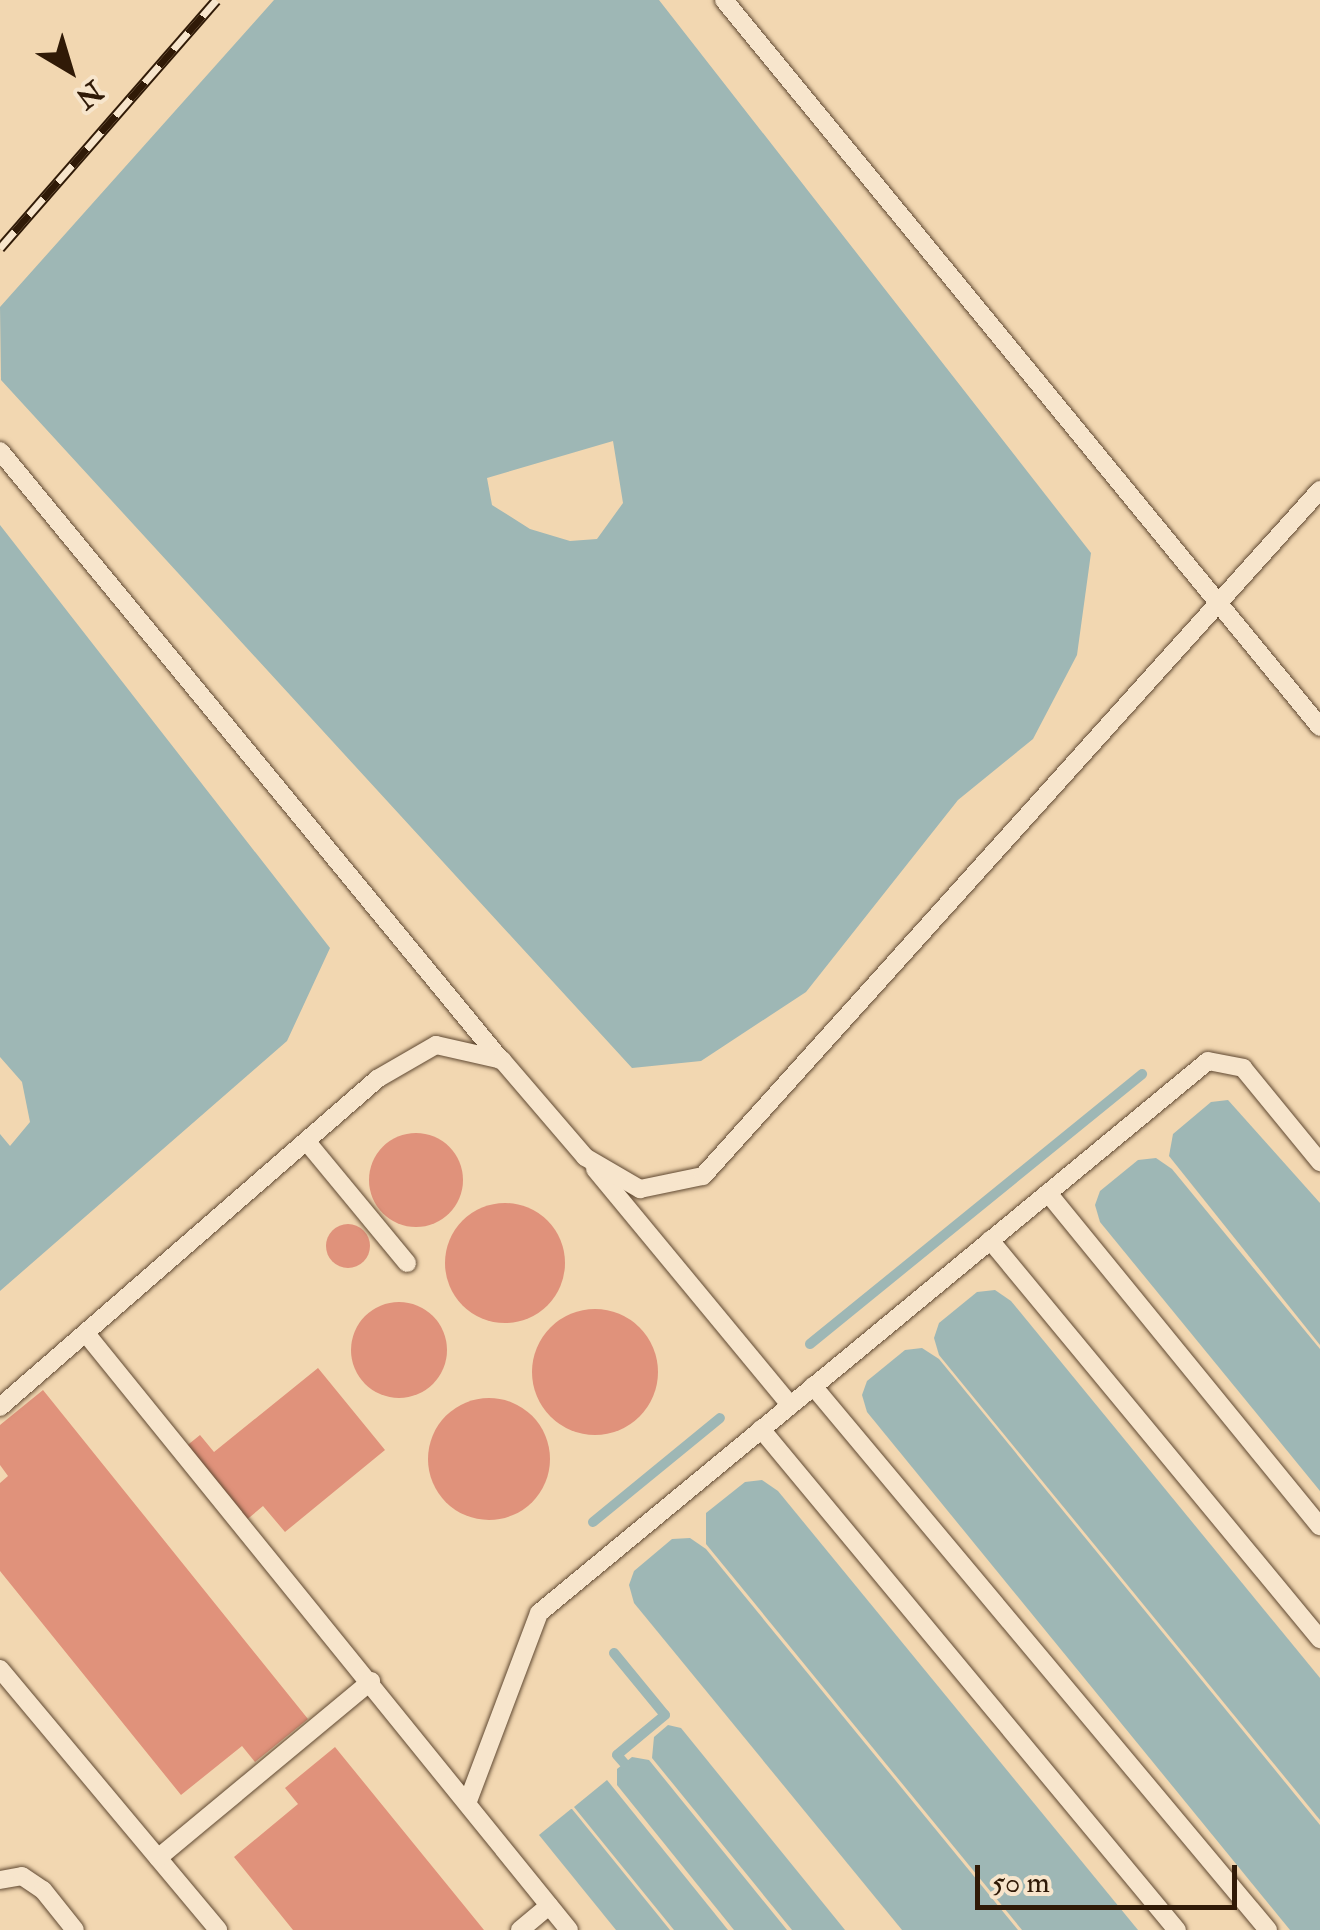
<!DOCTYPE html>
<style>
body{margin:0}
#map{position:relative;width:1320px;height:1930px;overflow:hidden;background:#f2d7b1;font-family:"IM FELL Double Pica",serif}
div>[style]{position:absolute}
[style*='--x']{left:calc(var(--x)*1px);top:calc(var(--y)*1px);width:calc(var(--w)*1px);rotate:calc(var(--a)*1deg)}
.water>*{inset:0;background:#9eb7b5}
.stream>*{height:10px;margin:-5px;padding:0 5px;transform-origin:5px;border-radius:5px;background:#9eb7b5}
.building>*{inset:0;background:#e0927b}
.round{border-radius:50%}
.roads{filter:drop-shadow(0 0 2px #604932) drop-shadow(0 0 2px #604932)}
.service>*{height:18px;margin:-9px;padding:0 9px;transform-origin:9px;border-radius:9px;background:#f7e5cc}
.rail>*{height:11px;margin-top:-5.5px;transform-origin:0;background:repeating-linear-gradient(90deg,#f7e5cc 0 22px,#301a07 0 44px);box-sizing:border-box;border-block:2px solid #301a07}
span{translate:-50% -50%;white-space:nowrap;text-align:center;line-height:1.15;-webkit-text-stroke:8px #f7e5cc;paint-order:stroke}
.north{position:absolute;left:20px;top:20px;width:100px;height:100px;-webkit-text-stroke:8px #f7e5cc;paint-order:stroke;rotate:142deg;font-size:28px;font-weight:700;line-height:40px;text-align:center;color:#301a07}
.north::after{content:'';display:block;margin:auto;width:35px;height:45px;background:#301a07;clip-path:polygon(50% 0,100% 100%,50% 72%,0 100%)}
.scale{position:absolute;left:975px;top:1865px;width:262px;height:45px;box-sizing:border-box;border:5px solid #301a07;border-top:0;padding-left:12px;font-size:30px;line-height:35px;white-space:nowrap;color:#301a07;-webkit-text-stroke:8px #f7e5cc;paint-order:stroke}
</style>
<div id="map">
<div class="water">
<i style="clip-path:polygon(evenodd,274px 0,659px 0,1091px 553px,1077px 655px,1033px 739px,958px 800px,806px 992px,701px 1061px,632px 1068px,1px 380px,0 307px,274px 0,613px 441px,623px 503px,597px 539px,570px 541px,530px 529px,492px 505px,487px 478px,613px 441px)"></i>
<i style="clip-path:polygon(0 525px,330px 948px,287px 1041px,0 1291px,0 1134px,10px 1146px,30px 1122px,22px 1082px,0 1057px)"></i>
<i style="clip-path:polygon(1228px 1100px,1320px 1203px,1320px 1345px,1169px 1156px,1173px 1134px,1211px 1102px)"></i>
<i style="clip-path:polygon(1156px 1158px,1172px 1169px,1320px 1349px,1320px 1491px,1100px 1222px,1095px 1205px,1100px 1191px,1138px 1160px)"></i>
<i style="clip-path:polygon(995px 1290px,1011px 1301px,1320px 1678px,1320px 1820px,939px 1355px,934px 1338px,939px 1323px,977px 1292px)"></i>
<i style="clip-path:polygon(922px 1348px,939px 1359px,1320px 1825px,1320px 1930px,1290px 1930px,867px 1412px,862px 1395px,867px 1381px,905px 1350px)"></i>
<i style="clip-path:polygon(762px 1480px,778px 1491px,1138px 1930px,1022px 1930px,706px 1544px,706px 1513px,745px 1482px)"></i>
<i style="clip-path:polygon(690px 1538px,706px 1549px,1018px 1930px,902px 1930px,634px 1603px,629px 1585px,634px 1571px,672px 1539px)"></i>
<i style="clip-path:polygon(668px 1725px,681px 1728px,845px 1930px,792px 1930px,652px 1758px,654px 1737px)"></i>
<i style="clip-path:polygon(632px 1757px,649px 1760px,787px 1930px,734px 1930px,617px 1785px,617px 1769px)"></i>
<i style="clip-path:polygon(607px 1780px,728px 1930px,674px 1930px,574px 1807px)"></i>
<i style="clip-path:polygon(571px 1809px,572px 1809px,670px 1930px,616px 1930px,539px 1835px)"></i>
</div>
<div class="stream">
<i style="--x:810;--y:1344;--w:428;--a:-39.1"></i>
<i style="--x:593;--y:1522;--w:164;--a:-39.3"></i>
<i style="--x:614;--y:1653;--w:80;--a:50.6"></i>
<i style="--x:665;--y:1715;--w:62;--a:140.2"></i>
<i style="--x:617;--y:1755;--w:11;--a:49"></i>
</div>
<div class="building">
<i class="round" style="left:369px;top:1133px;width:94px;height:94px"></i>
<i class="round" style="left:445px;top:1203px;width:120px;height:120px"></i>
<i class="round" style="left:326px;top:1224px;width:44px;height:44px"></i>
<i class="round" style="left:351px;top:1302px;width:96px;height:96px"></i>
<i class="round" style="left:532px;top:1309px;width:126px;height:126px"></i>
<i style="clip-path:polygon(318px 1368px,385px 1450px,285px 1532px,263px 1506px,244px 1522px,184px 1448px,200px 1435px,214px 1452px)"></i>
<i style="clip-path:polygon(43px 1390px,308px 1719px,255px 1762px,242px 1746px,181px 1795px,0 1571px,0 1483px,8px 1476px,0 1465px,0 1425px)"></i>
<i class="round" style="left:428px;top:1398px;width:122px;height:122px"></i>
<i style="clip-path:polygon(335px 1747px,484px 1930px,293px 1930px,234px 1857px,298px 1804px,285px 1788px)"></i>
</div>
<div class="roads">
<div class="service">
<i style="--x:724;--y:0;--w:940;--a:50.65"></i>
<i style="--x:0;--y:451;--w:789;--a:50.56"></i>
<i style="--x:307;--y:1142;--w:157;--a:50.4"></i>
<i style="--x:595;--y:1169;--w:306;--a:50.4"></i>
<i style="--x:1048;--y:1193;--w:430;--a:50.8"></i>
<i style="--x:990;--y:1240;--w:518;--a:50.41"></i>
<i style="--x:88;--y:1336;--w:764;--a:51"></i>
<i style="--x:813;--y:1386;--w:709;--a:50.09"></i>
<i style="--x:0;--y:1407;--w:500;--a:-41"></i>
<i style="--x:377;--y:1079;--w:68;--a:-30"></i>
<i style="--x:436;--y:1045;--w:68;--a:12.8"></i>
<i style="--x:502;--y:1060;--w:128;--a:49.4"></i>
<i style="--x:585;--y:1157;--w:64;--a:30.2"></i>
<i style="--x:640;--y:1189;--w:64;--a:-11.7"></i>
<i style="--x:703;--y:1176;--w:923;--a:-48.03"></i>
<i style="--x:761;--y:1429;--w:651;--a:50.3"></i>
<i style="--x:0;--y:1669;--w:340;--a:50.1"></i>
<i style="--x:468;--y:1801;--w:201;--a:-69.3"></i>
<i style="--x:539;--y:1613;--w:867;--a:-39.53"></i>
<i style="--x:1208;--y:1061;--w:36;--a:11"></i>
<i style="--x:1243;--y:1068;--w:122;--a:50.7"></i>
<i style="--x:158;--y:1858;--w:277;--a:-39.7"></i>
<i style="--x:0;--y:1880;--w:22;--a:-10"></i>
<i style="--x:22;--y:1876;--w:25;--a:34"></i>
<i style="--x:43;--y:1890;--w:51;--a:51.3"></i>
<i style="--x:520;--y:1930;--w:38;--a:-40"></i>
</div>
</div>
<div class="rail">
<i style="--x:0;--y:248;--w:329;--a:-48.9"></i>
</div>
<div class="north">N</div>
<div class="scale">50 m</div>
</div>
